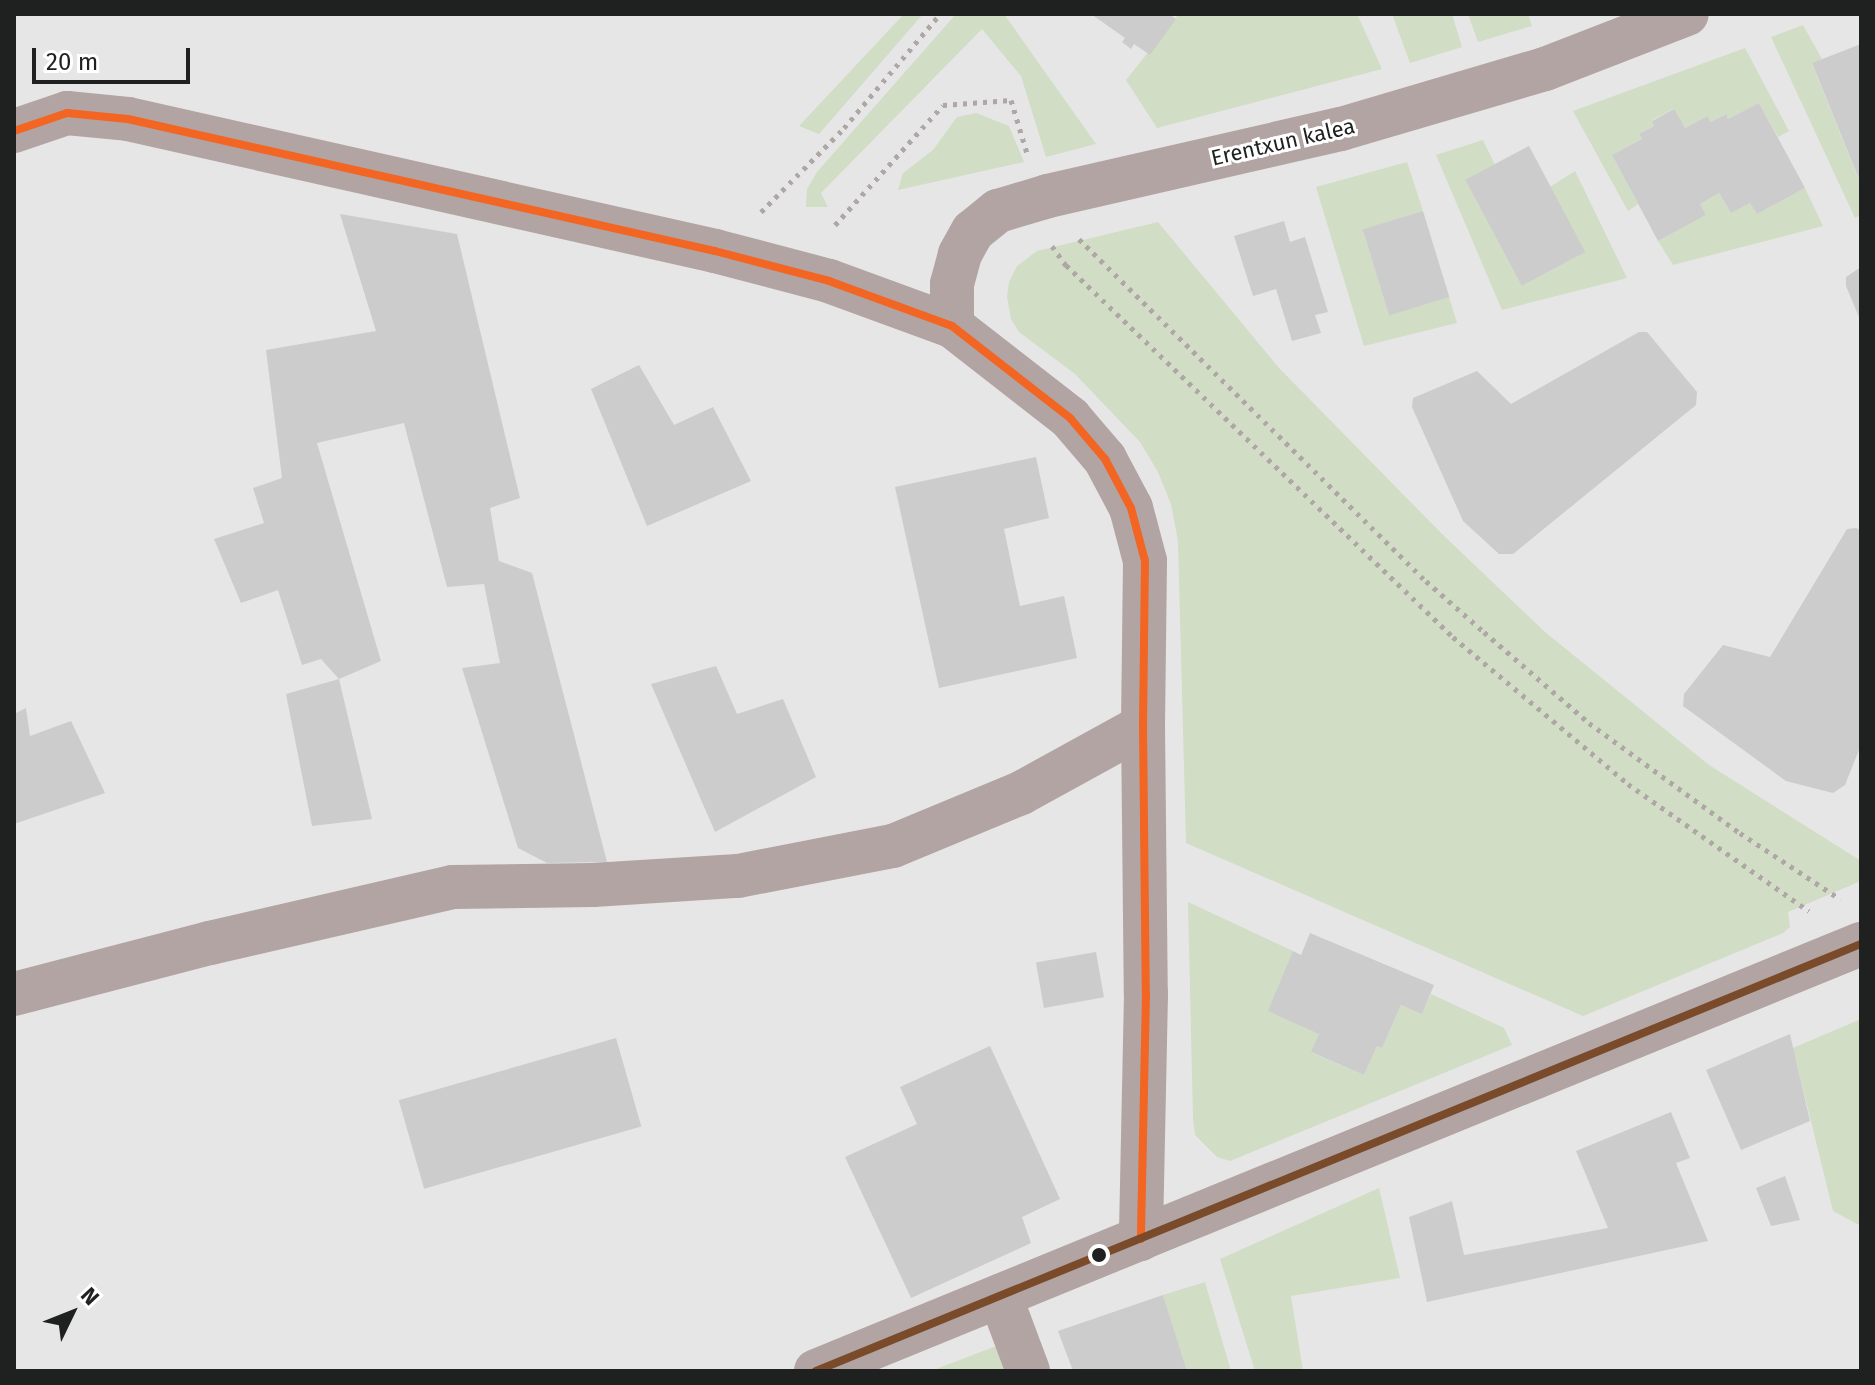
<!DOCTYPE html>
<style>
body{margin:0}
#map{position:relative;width:1875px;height:1385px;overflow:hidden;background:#e6e6e7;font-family:"Fira Sans",sans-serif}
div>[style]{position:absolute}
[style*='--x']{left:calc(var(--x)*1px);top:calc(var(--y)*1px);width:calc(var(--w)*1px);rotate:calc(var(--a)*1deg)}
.green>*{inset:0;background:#d1ddc5}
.building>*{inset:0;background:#ccc;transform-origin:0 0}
.path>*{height:5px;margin-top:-2.5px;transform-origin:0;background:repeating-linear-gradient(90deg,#afa6a6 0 4px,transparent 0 10px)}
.minor>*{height:44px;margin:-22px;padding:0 22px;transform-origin:22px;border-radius:22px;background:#b2a4a2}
.bus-1>*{height:8px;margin:-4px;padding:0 4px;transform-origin:4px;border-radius:4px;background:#f26522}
.bus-2>*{height:8px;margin:-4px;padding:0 4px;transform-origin:4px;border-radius:4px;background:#7a4b2a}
.dots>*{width:22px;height:22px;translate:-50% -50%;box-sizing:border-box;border:4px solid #fff;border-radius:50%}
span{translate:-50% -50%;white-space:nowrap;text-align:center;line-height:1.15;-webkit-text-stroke:6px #fff;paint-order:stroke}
.street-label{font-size:22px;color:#1f2020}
.frame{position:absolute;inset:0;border:16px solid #1f2020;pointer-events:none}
.north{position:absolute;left:32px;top:1273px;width:80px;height:80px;-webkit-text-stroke:6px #fff;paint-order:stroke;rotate:47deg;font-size:22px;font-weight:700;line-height:32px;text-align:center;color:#1f2020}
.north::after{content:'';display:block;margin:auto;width:28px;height:36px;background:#1f2020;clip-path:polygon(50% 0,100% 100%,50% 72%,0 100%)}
.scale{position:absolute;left:32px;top:48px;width:158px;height:36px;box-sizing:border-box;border:4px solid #1f2020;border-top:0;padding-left:10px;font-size:24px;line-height:28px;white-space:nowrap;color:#1f2020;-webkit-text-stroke:6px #fff;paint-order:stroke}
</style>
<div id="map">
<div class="green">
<i style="clip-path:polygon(904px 14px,923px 14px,819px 134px,799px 126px)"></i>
<i style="clip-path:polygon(956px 14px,1004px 14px,1096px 144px,1046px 157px,1021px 76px,982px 29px,821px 193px,828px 207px,806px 207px,807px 189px,817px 172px)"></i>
<i style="clip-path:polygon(1179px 14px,1357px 14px,1382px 69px,1157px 128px,1126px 80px)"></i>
<i style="clip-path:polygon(1392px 14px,1452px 14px,1462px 47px,1410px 63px)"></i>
<i style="clip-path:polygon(1468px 14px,1528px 14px,1532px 26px,1478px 42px)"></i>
<i style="clip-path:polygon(1803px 25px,1822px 59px,1812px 64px,1861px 185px,1861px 215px,1855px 218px,1771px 37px)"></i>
<i style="clip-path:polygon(1745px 48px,1789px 131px,1778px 137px,1759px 103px,1728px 119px,1725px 114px,1710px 122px,1708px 117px,1685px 128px,1673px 109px,1652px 120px,1654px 126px,1639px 134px,1642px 139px,1612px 155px,1638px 204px,1628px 211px,1573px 111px)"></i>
<i style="clip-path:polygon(976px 113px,1009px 126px,1024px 162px,898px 190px,903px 173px,933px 150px,957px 117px)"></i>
<i style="clip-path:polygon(1483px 140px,1495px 165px,1466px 180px,1522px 285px,1585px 252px,1550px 187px,1575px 171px,1627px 278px,1502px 310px,1436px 155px)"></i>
<i style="clip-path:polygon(1407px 162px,1423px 211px,1363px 230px,1389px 315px,1449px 297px,1457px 323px,1364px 346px,1316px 187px)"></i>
<i style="clip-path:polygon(1805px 188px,1823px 226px,1673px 265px,1658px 241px,1706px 215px,1700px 204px,1719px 193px,1731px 213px,1750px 203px,1757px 214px)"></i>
<i style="clip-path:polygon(1158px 222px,1279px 368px,1441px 533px,1545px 632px,1709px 765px,1861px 861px,1861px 881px,1788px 912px,1790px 927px,1783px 933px,1583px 1016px,1186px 843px,1178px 541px,1171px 504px,1158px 472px,1140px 442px,1075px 374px,1019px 332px,1011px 319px,1007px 297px,1009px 282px,1017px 266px,1037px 251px)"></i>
<i style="clip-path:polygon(1188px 902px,1293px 951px,1319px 1034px,1312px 1053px,1364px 1075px,1377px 1046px,1382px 1048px,1401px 1005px,1422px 1013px,1431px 994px,1504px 1028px,1512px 1045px,1230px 1161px,1217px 1157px,1195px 1135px,1193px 1118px)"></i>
<i style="clip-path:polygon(1861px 1019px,1861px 1226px,1833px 1211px,1793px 1048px)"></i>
<i style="clip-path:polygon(1379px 1188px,1400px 1278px,1291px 1296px,1303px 1371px,1255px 1371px,1220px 1259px)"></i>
<i style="clip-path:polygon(1205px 1282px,1231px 1371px,1187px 1371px,1163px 1295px)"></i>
<i style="clip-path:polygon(1004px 1343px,1014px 1365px,998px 1371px,931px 1371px)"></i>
</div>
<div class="building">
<i style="clip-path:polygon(1091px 14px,1169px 14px,1176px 19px,1150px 55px,1134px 44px,1131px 49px,1122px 42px,1125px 38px)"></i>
<i style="clip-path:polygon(1861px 44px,1861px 184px,1812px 63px)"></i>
<i style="clip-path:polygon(1759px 103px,1805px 188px,1757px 214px,1750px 203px,1731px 213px,1719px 193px,1700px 204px,1706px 215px,1658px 241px,1612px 155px,1642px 139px,1639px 134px,1654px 126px,1652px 121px,1674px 109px,1685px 128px,1708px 116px,1710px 122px,1726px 114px,1728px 119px)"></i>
<i style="left:1529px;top:146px;width:120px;height:72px;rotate:62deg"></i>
<i style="left:1423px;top:211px;width:90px;height:63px;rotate:73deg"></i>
<i style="clip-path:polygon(340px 214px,457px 234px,520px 498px,490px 508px,499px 561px,532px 573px,607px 862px,547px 863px,518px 848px,462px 668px,500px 663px,484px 584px,447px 587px,404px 423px,317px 443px,381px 661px,339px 679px,321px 659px,302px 665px,278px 590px,241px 603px,214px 539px,264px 523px,253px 488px,282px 478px,266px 350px,376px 331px)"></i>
<i style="clip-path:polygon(1284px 221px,1290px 242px,1305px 237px,1328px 312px,1315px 315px,1321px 333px,1292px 341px,1276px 289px,1253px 296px,1234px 236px)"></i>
<i style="clip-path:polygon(1861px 267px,1861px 322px,1846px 286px,1846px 277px)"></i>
<i style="clip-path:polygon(1639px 332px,1647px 332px,1697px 392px,1696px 405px,1513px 554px,1499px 554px,1463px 521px,1412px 407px,1413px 398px,1477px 371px,1511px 404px)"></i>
<i style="clip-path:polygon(639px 365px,674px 425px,713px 407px,751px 481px,647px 526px,591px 389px)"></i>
<i style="clip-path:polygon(1036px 457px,1049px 518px,1004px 529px,1020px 606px,1064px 596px,1077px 658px,939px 688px,895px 487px)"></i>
<i style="clip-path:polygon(1856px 528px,1861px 530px,1861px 745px,1845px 785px,1833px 793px,1786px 781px,1683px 706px,1684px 694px,1723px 645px,1770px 657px,1847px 529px)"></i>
<i style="clip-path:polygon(716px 666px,737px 714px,783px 699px,816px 777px,715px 832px,651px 684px)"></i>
<i style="clip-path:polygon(339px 679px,372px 819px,312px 826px,286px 694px)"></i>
<i style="clip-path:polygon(26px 708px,30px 736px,71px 721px,105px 793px,14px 824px,14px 714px)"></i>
<i style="clip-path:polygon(1310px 933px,1434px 985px,1422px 1014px,1401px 1005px,1382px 1048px,1377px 1046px,1364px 1075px,1311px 1052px,1319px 1034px,1268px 1011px,1293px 951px,1301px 955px)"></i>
<i style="left:1096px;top:952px;width:46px;height:61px;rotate:80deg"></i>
<i style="clip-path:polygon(1790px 1034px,1810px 1121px,1741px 1150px,1706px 1070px)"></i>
<i style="left:616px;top:1038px;width:92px;height:226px;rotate:74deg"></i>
<i style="clip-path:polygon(990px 1046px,1060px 1199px,1022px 1217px,1031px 1243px,911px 1298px,845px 1157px,917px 1124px,900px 1087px)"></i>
<i style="clip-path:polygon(1671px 1112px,1690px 1158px,1676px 1163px,1708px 1241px,1427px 1302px,1409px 1217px,1452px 1201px,1464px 1255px,1608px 1228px,1576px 1151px)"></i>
<i style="clip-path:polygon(1785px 1176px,1800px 1220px,1771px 1226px,1756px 1188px)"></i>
<i style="clip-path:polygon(1163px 1295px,1187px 1371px,1073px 1371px,1058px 1331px)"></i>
</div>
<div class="path">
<i style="--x:761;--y:212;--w:118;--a:-45.3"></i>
<i style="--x:844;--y:128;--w:149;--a:-49.9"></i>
<i style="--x:835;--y:225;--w:161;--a:-48"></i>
<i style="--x:943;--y:105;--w:68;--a:-4.2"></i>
<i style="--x:1011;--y:100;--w:55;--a:73.2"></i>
<i style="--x:1079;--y:239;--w:487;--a:44.6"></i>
<i style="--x:1426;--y:581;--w:77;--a:41.3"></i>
<i style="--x:1484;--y:632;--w:139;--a:40.9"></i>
<i style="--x:1589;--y:723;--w:187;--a:36.1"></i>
<i style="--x:1740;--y:833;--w:120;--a:33.4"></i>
<i style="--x:1052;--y:246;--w:24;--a:54"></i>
<i style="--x:1066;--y:265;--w:537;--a:43.87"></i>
<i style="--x:1453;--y:637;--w:229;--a:40"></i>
<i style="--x:1628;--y:784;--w:221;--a:35.1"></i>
</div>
<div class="minor">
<i style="--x:14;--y:131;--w:56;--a:-18.8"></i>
<i style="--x:67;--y:113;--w:61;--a:5.6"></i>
<i style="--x:128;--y:119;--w:602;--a:12.67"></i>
<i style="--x:715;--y:251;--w:118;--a:14.7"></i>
<i style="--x:829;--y:281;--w:131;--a:20.1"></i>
<i style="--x:952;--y:326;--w:150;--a:37.9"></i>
<i style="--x:1070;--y:418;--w:54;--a:49.5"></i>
<i style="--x:1105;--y:459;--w:55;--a:62"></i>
<i style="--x:1131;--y:508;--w:55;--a:75.2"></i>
<i style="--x:1145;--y:561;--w:165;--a:90.7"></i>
<i style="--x:1143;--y:726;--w:268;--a:89.4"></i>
<i style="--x:1146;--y:994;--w:245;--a:91.2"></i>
<i style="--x:952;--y:326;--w:42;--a:-90"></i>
<i style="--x:952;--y:284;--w:31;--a:-75"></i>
<i style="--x:960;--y:254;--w:26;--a:-61"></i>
<i style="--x:973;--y:231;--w:32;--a:-39"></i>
<i style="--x:998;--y:211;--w:52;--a:-16.7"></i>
<i style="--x:1048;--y:196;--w:301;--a:-12.9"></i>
<i style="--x:1341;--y:129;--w:213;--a:-16.4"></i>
<i style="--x:1545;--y:69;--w:152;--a:-21.2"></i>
<i style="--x:14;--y:994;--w:203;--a:-14.6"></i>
<i style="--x:210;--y:943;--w:249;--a:-13"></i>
<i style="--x:453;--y:887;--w:140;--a:-0.8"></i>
<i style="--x:593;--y:885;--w:145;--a:-3.6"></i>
<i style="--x:738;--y:876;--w:158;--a:-11"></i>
<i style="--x:893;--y:846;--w:139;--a:-22.5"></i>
<i style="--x:1021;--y:793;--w:139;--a:-28.8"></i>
<i style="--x:1000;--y:1296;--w:80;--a:69.5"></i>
<i style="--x:816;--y:1371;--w:1129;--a:-22.23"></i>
</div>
<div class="bus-1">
<i style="--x:14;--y:131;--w:56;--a:-18.8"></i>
<i style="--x:67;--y:113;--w:61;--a:5.6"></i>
<i style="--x:128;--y:119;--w:602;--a:12.67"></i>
<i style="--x:715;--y:251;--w:118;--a:14.7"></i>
<i style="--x:829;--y:281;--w:131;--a:20.1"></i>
<i style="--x:952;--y:326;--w:150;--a:37.9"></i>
<i style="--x:1070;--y:418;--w:54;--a:49.5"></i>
<i style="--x:1105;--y:459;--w:55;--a:62"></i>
<i style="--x:1131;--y:508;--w:55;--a:75.2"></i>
<i style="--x:1145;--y:561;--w:165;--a:90.7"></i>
<i style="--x:1143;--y:726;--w:268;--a:89.4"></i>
<i style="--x:1146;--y:994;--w:245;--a:91.2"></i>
</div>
<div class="bus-2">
<i style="--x:816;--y:1371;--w:1129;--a:-22.23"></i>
</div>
<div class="dots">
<i style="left:1099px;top:1255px;background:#1f2020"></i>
</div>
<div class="street-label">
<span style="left:1283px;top:142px;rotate:-13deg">Erentxun kalea</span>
</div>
<div class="frame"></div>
<div class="north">N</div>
<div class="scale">20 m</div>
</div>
